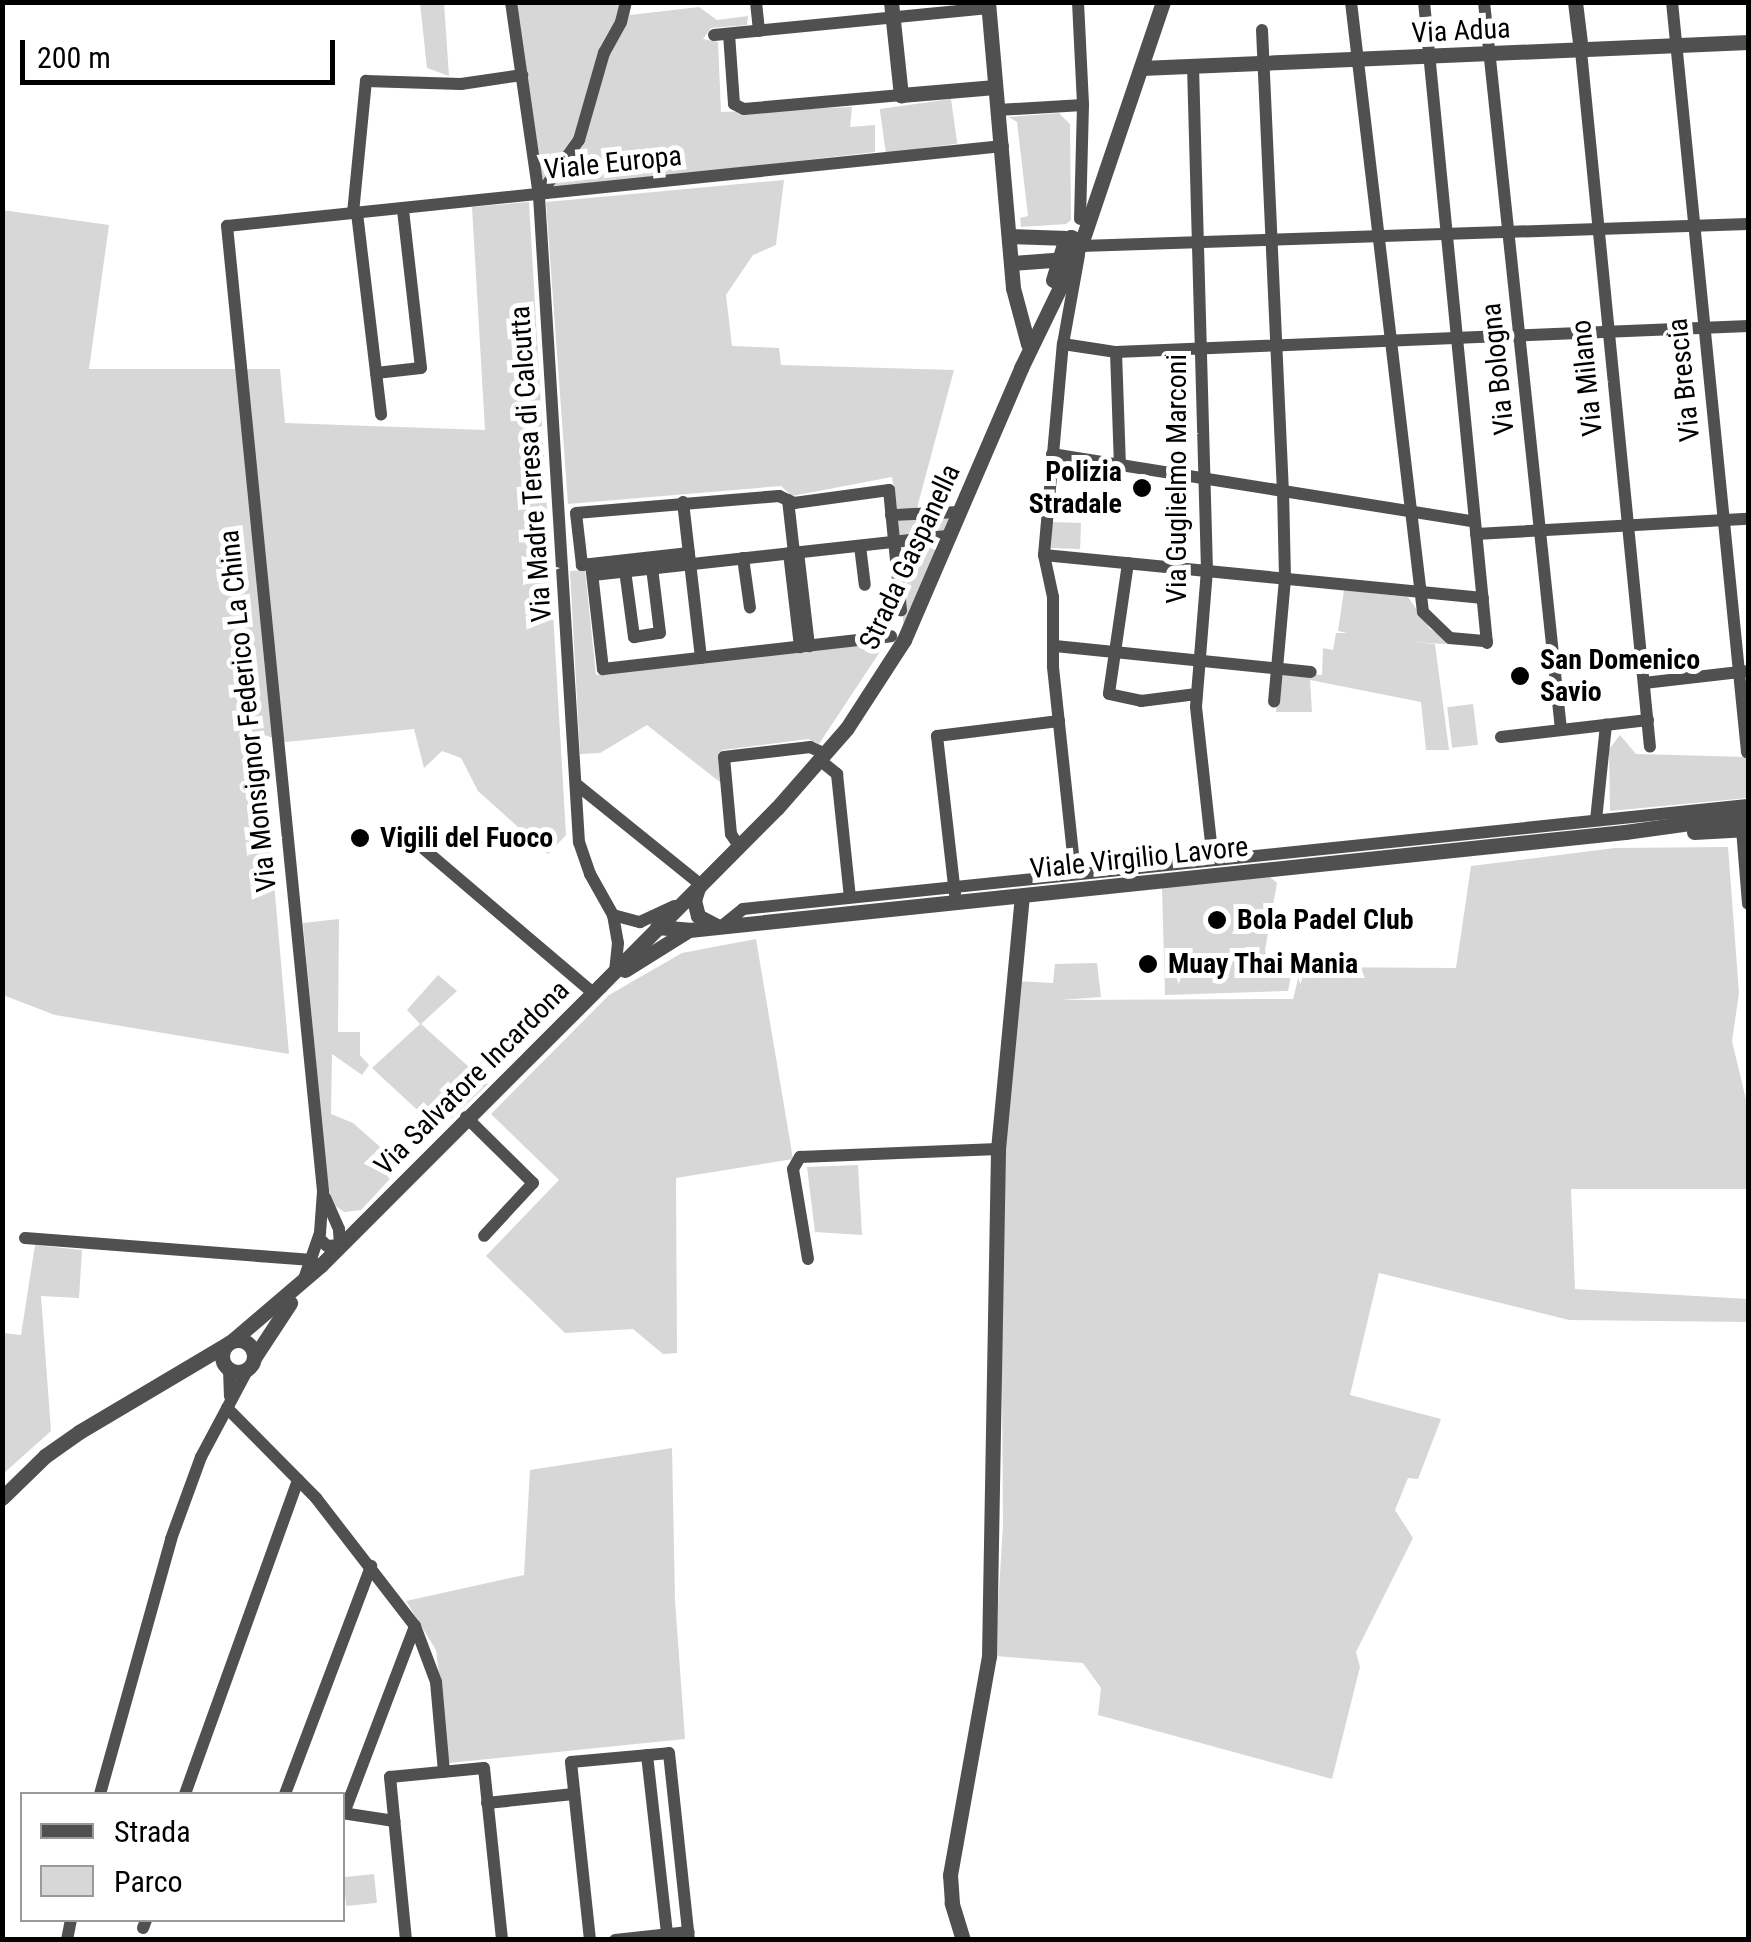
<!DOCTYPE html>
<style>
body{margin:0}
#map{position:relative;width:1751px;height:1942px;overflow:hidden;background:#fff;font-family:"Roboto Condensed",sans-serif}
div>[style]{position:absolute}
[style*='--x']{left:calc(var(--x)*1px);top:calc(var(--y)*1px);width:calc(var(--w)*1px);rotate:calc(var(--a)*1deg)}
.green>*{inset:0;background:#d7d7d7;transform-origin:0 0}
.minor>*{height:12px;margin:-6px;padding:0 6px;transform-origin:6px;border-radius:6px;background:#505050}
.tertiary>*{height:15px;margin:-7.5px;padding:0 7.5px;transform-origin:7.5px;border-radius:7.5px;background:#505050}
.tertiary>.ring{margin:-7.5px;padding:0;box-sizing:content-box;background:none;border:15px solid #505050;border-radius:50%}
.dots>*{width:28px;height:28px;translate:-50% -50%;box-sizing:border-box;border:5px solid #fff;border-radius:50%}
span{translate:-50% -50%;white-space:nowrap;text-align:center;line-height:1.15;-webkit-text-stroke:10px #fff;paint-order:stroke}
.street-label{font-size:28px;color:#000}
.poi-label{font-size:28px;color:#000;font-weight:700}
.right{translate:-100% -50%;text-align:right}
.left{translate:0 -50%;text-align:left}
.frame{position:absolute;inset:0;border:5px solid #000;pointer-events:none}
.legend{position:absolute;left:20px;top:1792px;width:325px;height:130px;box-sizing:border-box;background:#fff;border:2px solid #999;margin:0;padding:12px 18px;list-style:none;font-size:30px;color:#000}
.legend li{display:flex;align-items:center;gap:20px;height:50px}
.legend b{width:50px;border:2px solid #999}
.scale{position:absolute;left:20px;top:40px;width:315px;height:45px;box-sizing:border-box;border:5px solid #000;border-top:0;padding-left:12px;font-size:30px;line-height:35px;white-space:nowrap;color:#000;-webkit-text-stroke:8px #fff;paint-order:stroke}
</style>
<div id="map">
<div class="green">
<i style="clip-path:polygon(420px 3px,444px 3px,449px 76px,427px 68px)"></i>
<i style="clip-path:polygon(516px 3px,628px 3px,630px 15px,699px 7px,717px 20px,748px 16px,747px 25px,711px 28px,703px 39px,718px 42px,721px 112px,852px 107px,850px 127px,875px 125px,875px 152px,552px 189px,543px 183px)"></i>
<i style="left:951px;top:99px;width:45px;height:72px;rotate:82deg"></i>
<i style="clip-path:polygon(1059px 113px,1070px 124px,1071px 220px,1066px 224px,1021px 227px,1020px 218px,1028px 216px,1017px 122px,1009px 117px)"></i>
<i style="clip-path:polygon(784px 180px,776px 245px,753px 255px,726px 295px,732px 346px,779px 348px,781px 365px,954px 370px,917px 508px,897px 508px,892px 477px,792px 496px,781px 486px,568px 504px,546px 202px)"></i>
<i style="clip-path:polygon(529px 202px,566px 835px,548px 854px,478px 791px,461px 758px,442px 751px,424px 768px,414px 729px,286px 742px,261px 734px,289px 1054px,55px 1015px,3px 995px,2px 210px,109px 225px,89px 369px,280px 369px,285px 423px,485px 430px,472px 207px)"></i>
<i style="clip-path:polygon(956px 514px,904px 630px,893px 517px)"></i>
<i style="left:1052px;top:522px;width:29px;height:26px;rotate:2deg"></i>
<i style="clip-path:polygon(585px 570px,596px 675px,887px 641px,819px 744px,808px 739px,722px 750px,721px 783px,647px 725px,600px 753px,580px 754px,570px 571px)"></i>
<i style="clip-path:polygon(1344px 590px,1408px 597px,1430px 629px,1461px 645px,1412px 642px,1435px 644px,1449px 750px,1426px 750px,1421px 702px,1310px 680px,1312px 712px,1276px 712px,1279px 671px,1322px 675px,1323px 648px,1333px 650px,1336px 633px,1347px 633px,1338px 631px)"></i>
<i style="left:1473px;top:704px;width:41px;height:26px;rotate:83deg"></i>
<i style="clip-path:polygon(1620px 735px,1636px 754px,1748px 757px,1748px 798px,1610px 811px,1609px 749px)"></i>
<i style="clip-path:polygon(1728px 847px,1739px 993px,1732px 1041px,1748px 1108px,1748px 1189px,1571px 1189px,1575px 1289px,1748px 1299px,1748px 1322px,1569px 1320px,1379px 1273px,1350px 1395px,1441px 1419px,1418px 1479px,1408px 1478px,1395px 1510px,1413px 1538px,1356px 1652px,1360px 1667px,1332px 1779px,1098px 1715px,1101px 1688px,1083px 1663px,995px 1656px,1003px 1525px,1001px 1227px,1016px 981px,1053px 983px,1055px 964px,1097px 963px,1101px 997px,1061px 1000px,1293px 999px,1301px 967px,1456px 968px,1471px 866px,1615px 848px)"></i>
<i style="clip-path:polygon(1270px 877px,1277px 883px,1265px 950px,1268px 961px,1294px 961px,1288px 991px,1165px 995px,1162px 888px)"></i>
<i style="clip-path:polygon(339px 919px,338px 1032px,360px 1032px,360px 1055px,369px 1065px,362px 1075px,332px 1054px,331px 1114px,353px 1123px,402px 1166px,361px 1210px,344px 1212px,334px 1205px,328px 1191px,303px 923px)"></i>
<i style="clip-path:polygon(756px 939px,793px 1159px,676px 1178px,677px 1353px,663px 1354px,633px 1329px,565px 1333px,486px 1256px,559px 1180px,491px 1114px,609px 995px,682px 953px)"></i>
<i style="clip-path:polygon(438px 975px,457px 991px,421px 1024px,488px 1084px,439px 1130px,372px 1068px,420px 1024px,407px 1010px)"></i>
<i style="clip-path:polygon(858px 1165px,862px 1235px,815px 1232px,807px 1167px)"></i>
<i style="clip-path:polygon(35px 1245px,82px 1250px,79px 1298px,41px 1296px,51px 1431px,3px 1474px,3px 1333px,21px 1335px)"></i>
<i style="clip-path:polygon(672px 1448px,675px 1600px,685px 1739px,449px 1763px,436px 1650px,406px 1601px,524px 1575px,530px 1470px)"></i>
<i style="left:374px;top:1874px;width:29px;height:31px;rotate:84deg"></i>
</div>
<div class="minor">
<i style="--x:511;--y:2;--w:196;--a:81.8"></i>
<i style="--x:539;--y:196;--w:647;--a:86.46"></i>
<i style="--x:579;--y:842;--w:34;--a:71"></i>
<i style="--x:590;--y:874;--w:47;--a:60.7"></i>
<i style="--x:613;--y:915;--w:28;--a:80"></i>
<i style="--x:618;--y:943;--w:29;--a:96"></i>
<i style="--x:756;--y:2;--w:29;--a:84"></i>
<i style="--x:1078;--y:2;--w:103;--a:87.2"></i>
<i style="--x:1083;--y:105;--w:114;--a:91.5"></i>
<i style="--x:1351;--y:2;--w:614;--a:83.27"></i>
<i style="--x:1423;--y:612;--w:37;--a:44"></i>
<i style="--x:1450;--y:638;--w:37;--a:5"></i>
<i style="--x:1424;--y:2;--w:644;--a:84.39"></i>
<i style="--x:1484;--y:2;--w:732;--a:83.96"></i>
<i style="--x:1672;--y:2;--w:754;--a:84.29"></i>
<i style="--x:1262;--y:30;--w:460;--a:87.4"></i>
<i style="--x:1283;--y:490;--w:89;--a:88.7"></i>
<i style="--x:1285;--y:579;--w:123;--a:95.1"></i>
<i style="--x:729;--y:34;--w:70;--a:85.9"></i>
<i style="--x:734;--y:104;--w:11;--a:27"></i>
<i style="--x:744;--y:109;--w:158;--a:-5.1"></i>
<i style="--x:714;--y:35;--w:276;--a:-5.6"></i>
<i style="--x:1581;--y:51;--w:699;--a:84.34"></i>
<i style="--x:1193;--y:66;--w:504;--a:88.41"></i>
<i style="--x:1207;--y:570;--w:137;--a:94.6"></i>
<i style="--x:1196;--y:707;--w:154;--a:83.7"></i>
<i style="--x:998;--y:110;--w:85;--a:-3.4"></i>
<i style="--x:539;--y:196;--w:69;--a:-54.5"></i>
<i style="--x:579;--y:140;--w:91;--a:-74"></i>
<i style="--x:604;--y:53;--w:35;--a:-61"></i>
<i style="--x:621;--y:22;--w:21;--a:-76"></i>
<i style="--x:353;--y:213;--w:133;--a:-84.4"></i>
<i style="--x:366;--y:81;--w:95;--a:1.8"></i>
<i style="--x:461;--y:84;--w:62;--a:-8.4"></i>
<i style="--x:357;--y:213;--w:203;--a:83.2"></i>
<i style="--x:1081;--y:246;--w:667;--a:-1.89"></i>
<i style="--x:1063;--y:344;--w:54;--a:8.6"></i>
<i style="--x:1116;--y:352;--w:633;--a:-2.36"></i>
<i style="--x:1116;--y:352;--w:112;--a:88"></i>
<i style="--x:376;--y:373;--w:45;--a:-6.3"></i>
<i style="--x:421;--y:368;--w:160;--a:-96.5"></i>
<i style="--x:1052;--y:454;--w:428;--a:9.1"></i>
<i style="--x:788;--y:500;--w:53;--a:83.5"></i>
<i style="--x:683;--y:502;--w:157;--a:83.4"></i>
<i style="--x:891;--y:515;--w:68;--a:-2.5"></i>
<i style="--x:1476;--y:534;--w:272;--a:-3.2"></i>
<i style="--x:860;--y:546;--w:39;--a:83"></i>
<i style="--x:798;--y:552;--w:95;--a:83.3"></i>
<i style="--x:689;--y:553;--w:108;--a:173.6"></i>
<i style="--x:582;--y:565;--w:52;--a:-96.6"></i>
<i style="--x:576;--y:513;--w:204;--a:-4.8"></i>
<i style="--x:779;--y:496;--w:17;--a:25"></i>
<i style="--x:794;--y:503;--w:96;--a:-7.8"></i>
<i style="--x:889;--y:490;--w:121;--a:84.3"></i>
<i style="--x:789;--y:553;--w:95;--a:83.3"></i>
<i style="--x:1044;--y:555;--w:441;--a:5.6"></i>
<i style="--x:743;--y:558;--w:50;--a:82"></i>
<i style="--x:624;--y:563;--w:75;--a:82.3"></i>
<i style="--x:634;--y:637;--w:26;--a:-9"></i>
<i style="--x:660;--y:633;--w:65;--a:-97"></i>
<i style="--x:1128;--y:563;--w:132;--a:98.3"></i>
<i style="--x:1109;--y:694;--w:33;--a:12"></i>
<i style="--x:1141;--y:701;--w:56;--a:-7.1"></i>
<i style="--x:591;--y:564;--w:106;--a:83.5"></i>
<i style="--x:603;--y:669;--w:290;--a:-6.5"></i>
<i style="--x:593;--y:575;--w:358;--a:-6.3"></i>
<i style="--x:1055;--y:646;--w:257;--a:5.8"></i>
<i style="--x:1644;--y:683;--w:105;--a:-6.6"></i>
<i style="--x:1501;--y:737;--w:148;--a:-6.6"></i>
<i style="--x:821;--y:761;--w:21;--a:39"></i>
<i style="--x:837;--y:774;--w:124;--a:84"></i>
<i style="--x:576;--y:784;--w:159;--a:38.9"></i>
<i style="--x:1596;--y:820;--w:96;--a:-84"></i>
<i style="--x:1742;--y:829;--w:75;--a:85.4"></i>
<i style="--x:411;--y:838;--w:239;--a:40.4"></i>
<i style="--x:739;--y:846;--w:14;--a:-124"></i>
<i style="--x:731;--y:834;--w:77;--a:-95.2"></i>
<i style="--x:724;--y:757;--w:87;--a:-6.6"></i>
<i style="--x:810;--y:747;--w:17;--a:24"></i>
<i style="--x:1075;--y:873;--w:207;--a:-96.1"></i>
<i style="--x:1053;--y:667;--w:70;--a:-90"></i>
<i style="--x:1053;--y:597;--w:43;--a:-102.1"></i>
<i style="--x:1044;--y:555;--w:212;--a:-84.9"></i>
<i style="--x:1063;--y:344;--w:90;--a:-79.8"></i>
<i style="--x:955;--y:894;--w:159;--a:-96.5"></i>
<i style="--x:937;--y:736;--w:123;--a:-7"></i>
<i style="--x:613;--y:915;--w:28;--a:15"></i>
<i style="--x:640;--y:922;--w:38;--a:-25"></i>
<i style="--x:722;--y:926;--w:27;--a:-39"></i>
<i style="--x:743;--y:909;--w:1010;--a:-5.91"></i>
<i style="--x:466;--y:1117;--w:94;--a:44.6"></i>
<i style="--x:533;--y:1183;--w:72;--a:132.8"></i>
<i style="--x:25;--y:1238;--w:288;--a:4.4"></i>
<i style="--x:319;--y:1238;--w:11;--a:45"></i>
<i style="--x:327;--y:1246;--w:13;--a:-4"></i>
<i style="--x:340;--y:1245;--w:16;--a:-94"></i>
<i style="--x:339;--y:1229;--w:34;--a:-114"></i>
<i style="--x:808;--y:1259;--w:91;--a:-99.5"></i>
<i style="--x:793;--y:1169;--w:14;--a:-60"></i>
<i style="--x:800;--y:1157;--w:198;--a:-2.3"></i>
<i style="--x:305;--y:1276;--w:46;--a:-70.8"></i>
<i style="--x:320;--y:1233;--w:42;--a:-85.9"></i>
<i style="--x:323;--y:1191;--w:970;--a:-95.68"></i>
<i style="--x:227;--y:226;--w:780;--a:-5.89"></i>
<i style="--x:229;--y:1369;--w:27;--a:88"></i>
<i style="--x:227;--y:1408;--w:127;--a:45.3"></i>
<i style="--x:316;--y:1498;--w:162;--a:52.3"></i>
<i style="--x:415;--y:1626;--w:60;--a:69.4"></i>
<i style="--x:436;--y:1682;--w:90;--a:84.9"></i>
<i style="--x:647;--y:1755;--w:180;--a:83.6"></i>
<i style="--x:100;--y:1794;--w:265;--a:-74.4"></i>
<i style="--x:171;--y:1539;--w:87;--a:-69.9"></i>
<i style="--x:201;--y:1457;--w:102;--a:-61.9"></i>
<i style="--x:185;--y:1794;--w:334;--a:-70.2"></i>
<i style="--x:285;--y:1794;--w:244;--a:-69.3"></i>
<i style="--x:487;--y:1803;--w:87;--a:-5.9"></i>
<i style="--x:342;--y:1813;--w:53;--a:8.7"></i>
<i style="--x:344;--y:1813;--w:200;--a:-69.2"></i>
<i style="--x:143;--y:1928;--w:9;--a:-69"></i>
<i style="--x:67;--y:1940;--w:20;--a:-79"></i>
<i style="--x:406;--y:1940;--w:164;--a:-95.6"></i>
<i style="--x:390;--y:1777;--w:94;--a:-5.5"></i>
<i style="--x:484;--y:1768;--w:173;--a:84"></i>
<i style="--x:590;--y:1940;--w:179;--a:-96.1"></i>
<i style="--x:571;--y:1762;--w:98;--a:-5.2"></i>
<i style="--x:669;--y:1753;--w:188;--a:83.9"></i>
<i style="--x:615;--y:1940;--w:74;--a:-6.2"></i>
</div>
<div class="tertiary">
<i style="--x:891;--y:2;--w:94;--a:83.9"></i>
<i style="--x:901;--y:95;--w:94;--a:-4.9"></i>
<i style="--x:988;--y:2;--w:287;--a:85"></i>
<i style="--x:1013;--y:288;--w:58;--a:75"></i>
<i style="--x:1575;--y:2;--w:49;--a:83"></i>
<i style="--x:1141;--y:68;--w:608;--a:-2.45"></i>
<i style="--x:1009;--y:236;--w:59;--a:1.9"></i>
<i style="--x:1081;--y:244;--w:256;--a:-71.3"></i>
<i style="--x:1011;--y:263;--w:55;--a:-4.2"></i>
<i style="--x:1053;--y:280;--w:41;--a:-72.9"></i>
<i style="--x:1065;--y:241;--w:7;--a:-34"></i>
<i style="--x:1071;--y:237;--w:11;--a:27"></i>
<i style="--x:1081;--y:242;--w:13;--a:113"></i>
<i style="--x:1076;--y:254;--w:13;--a:-157"></i>
<i style="--x:1694;--y:832;--w:54;--a:-3.2"></i>
<i style="--x:698;--y:888;--w:13;--a:108"></i>
<i style="--x:694;--y:900;--w:16;--a:76"></i>
<i style="--x:698;--y:916;--w:21;--a:28"></i>
<i style="--x:657;--y:927;--w:32;--a:5"></i>
<i style="--x:689;--y:930;--w:941;--a:-5.98"></i>
<i style="--x:1625;--y:832;--w:124;--a:-7.9"></i>
<i style="--x:625;--y:970;--w:75;--a:-32"></i>
<i class="ring" style="left:222px;top:1340px;width:17px;height:17px"></i>
<i style="--x:232;--y:1341;--w:117;--a:-40.5"></i>
<i style="--x:321;--y:1265;--w:395;--a:-45"></i>
<i style="--x:600;--y:986;--w:251;--a:-45.2"></i>
<i style="--x:777;--y:808;--w:106;--a:-48.8"></i>
<i style="--x:847;--y:728;--w:105;--a:-57.1"></i>
<i style="--x:904;--y:640;--w:296;--a:-66.7"></i>
<i style="--x:1021;--y:368;--w:127;--a:-64.2"></i>
<i style="--x:254;--y:1358;--w:66;--a:-56.8"></i>
<i style="--x:2;--y:1498;--w:60;--a:-44.3"></i>
<i style="--x:45;--y:1456;--w:42;--a:-35.2"></i>
<i style="--x:79;--y:1432;--w:172;--a:-30.7"></i>
<i style="--x:963;--y:1940;--w:39;--a:-107"></i>
<i style="--x:952;--y:1903;--w:28;--a:-94"></i>
<i style="--x:950;--y:1875;--w:222;--a:-79.9"></i>
<i style="--x:989;--y:1656;--w:507;--a:-88.98"></i>
<i style="--x:998;--y:1149;--w:254;--a:-84.6"></i>
</div>
<div class="dots">
<i style="left:1142px;top:488px;background:#000"></i>
<i style="left:1520px;top:676px;background:#000"></i>
<i style="left:360px;top:838px;background:#000"></i>
<i style="left:1217px;top:920px;background:#000"></i>
<i style="left:1148px;top:964px;background:#000"></i>
</div>
<div class="street-label">
<span style="left:1461px;top:31px;rotate:-3deg">Via Adua</span>
<span style="left:613px;top:163px;rotate:-6deg">Viale Europa</span>
<span style="left:1498px;top:369px;rotate:-96deg">Via Bologna</span>
<span style="left:1587px;top:378px;rotate:-96deg">Via Milano</span>
<span style="left:1684px;top:380px;rotate:-96deg">Via Brescia</span>
<span style="left:531px;top:464px;rotate:-94deg">Via Madre Teresa di Calcutta</span>
<span style="left:1177px;top:479px;rotate:-90deg">Via Guglielmo Marconi</span>
<span style="left:910px;top:557px;rotate:-65deg">Strada Gaspanella</span>
<span style="left:248px;top:711px;rotate:-96deg">Via Monsignor Federico La China</span>
<span style="left:1139px;top:858px;rotate:-6deg">Viale Virgilio Lavore</span>
<span style="left:472px;top:1078px;rotate:-45deg">Via Salvatore Incardona</span>
</div>
<div class="poi-label">
<span class="right" style="left:1122px;top:488px">Polizia<br>Stradale</span>
<span class="left" style="left:1540px;top:676px">San Domenico<br>Savio</span>
<span class="left" style="left:380px;top:838px">Vigili del Fuoco</span>
<span class="left" style="left:1237px;top:920px">Bola Padel Club</span>
<span class="left" style="left:1168px;top:964px">Muay Thai Mania</span>
</div>
<div class="frame"></div>
<ul class="legend">
<li><b style="height:12px;background:#505050"></b>Strada</li>
<li><b style="height:28px;background:#d7d7d7"></b>Parco</li>
</ul>
<div class="scale">200 m</div>
</div>
